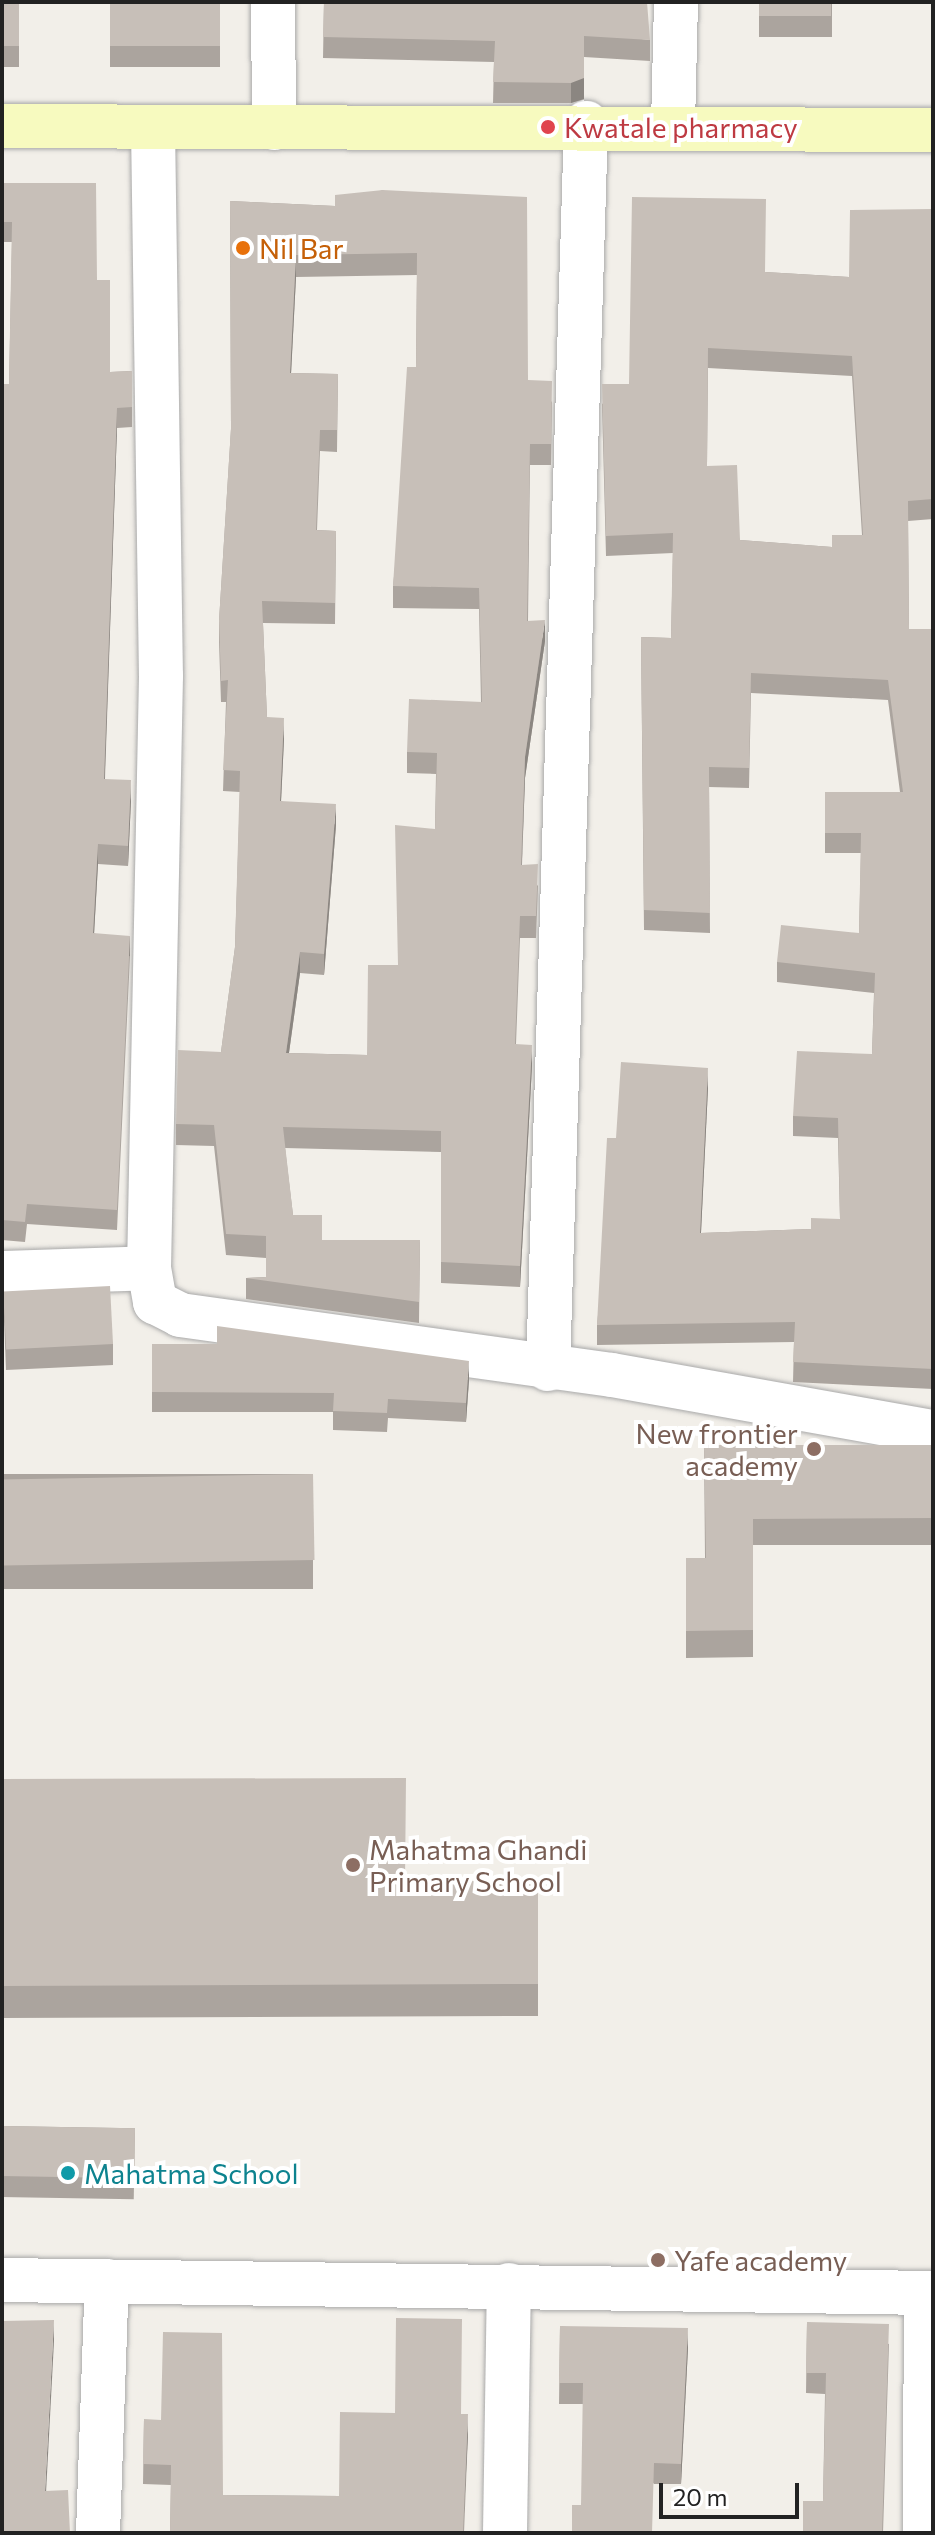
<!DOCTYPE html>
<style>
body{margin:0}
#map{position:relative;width:935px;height:2535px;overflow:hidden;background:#f2efe9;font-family:Commissioner,sans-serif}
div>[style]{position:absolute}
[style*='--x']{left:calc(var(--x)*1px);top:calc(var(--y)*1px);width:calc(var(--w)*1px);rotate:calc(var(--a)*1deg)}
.roads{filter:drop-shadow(0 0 2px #a9a9a9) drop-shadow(0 0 2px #a9a9a9)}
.minor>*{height:44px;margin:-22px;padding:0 22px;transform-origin:22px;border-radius:22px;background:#fff}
.secondary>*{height:44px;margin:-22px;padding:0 22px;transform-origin:22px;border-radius:22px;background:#f7fabf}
.wall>*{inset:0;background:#aba49e;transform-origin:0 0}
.shaded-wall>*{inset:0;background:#8b8681;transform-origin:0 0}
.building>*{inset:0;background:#c7bfb8;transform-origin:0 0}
.dots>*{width:22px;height:22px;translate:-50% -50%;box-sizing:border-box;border:4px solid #fff;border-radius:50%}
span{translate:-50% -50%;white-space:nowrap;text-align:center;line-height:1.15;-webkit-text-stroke:8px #fff;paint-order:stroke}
.health-label{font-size:28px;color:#be3a42}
.left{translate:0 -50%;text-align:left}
.food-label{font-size:28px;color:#c56008}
.education-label{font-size:28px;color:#785e54}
.right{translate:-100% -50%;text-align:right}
.culture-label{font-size:28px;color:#0d838f}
.frame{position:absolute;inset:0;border:4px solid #222;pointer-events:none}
.scale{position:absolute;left:659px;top:2483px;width:140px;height:36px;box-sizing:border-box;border:4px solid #222;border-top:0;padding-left:10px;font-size:24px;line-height:28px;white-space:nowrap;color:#222;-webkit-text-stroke:6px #fff;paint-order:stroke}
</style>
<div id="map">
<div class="roads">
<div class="minor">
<i style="--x:273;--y:2;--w:126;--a:89.5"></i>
<i style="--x:673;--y:125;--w:123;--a:-88.6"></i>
<i style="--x:153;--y:127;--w:549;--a:89.17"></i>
<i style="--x:161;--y:676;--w:592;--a:91.16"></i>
<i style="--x:149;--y:1268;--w:35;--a:80"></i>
<i style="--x:155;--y:1302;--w:28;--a:27"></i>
<i style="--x:180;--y:1315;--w:436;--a:7.9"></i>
<i style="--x:612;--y:1375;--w:326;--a:10.1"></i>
<i style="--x:2;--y:1273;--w:147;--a:-1.9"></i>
<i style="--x:548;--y:1369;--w:1247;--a:-88.25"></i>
<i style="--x:2;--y:2280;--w:931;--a:0.8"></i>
<i style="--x:98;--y:2533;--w:252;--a:-88"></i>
<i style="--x:505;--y:2533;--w:248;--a:-89.1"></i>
<i style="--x:925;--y:2533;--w:239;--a:-89.8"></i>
</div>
<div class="secondary">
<i style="--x:2;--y:126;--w:931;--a:0.25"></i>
</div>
</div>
<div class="wall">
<i style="left:2px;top:2px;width:17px;height:65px"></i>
<i style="left:110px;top:2px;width:110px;height:65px"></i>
<i style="clip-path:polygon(324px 2px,650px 40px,650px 61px,584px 57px,584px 99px,571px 103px,493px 103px,494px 62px,323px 58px)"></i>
<i style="left:759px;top:2px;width:73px;height:35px"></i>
<i style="clip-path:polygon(2px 183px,97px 280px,110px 372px,132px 371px,132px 427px,117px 428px,105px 779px,131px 800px,128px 866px,98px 864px,94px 933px,130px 956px,117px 1230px,27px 1224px,25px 1242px,2px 1240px,2px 384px,9px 384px,12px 242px,2px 242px)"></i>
<i style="clip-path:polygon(evenodd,383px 190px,528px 380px,552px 402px,551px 465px,530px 465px,528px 621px,545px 641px,525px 778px,522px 865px,538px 886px,536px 938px,520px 938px,516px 1044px,532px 1066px,520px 1287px,441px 1283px,441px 1152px,285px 1148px,293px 1215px,322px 1240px,420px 1240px,419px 1323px,246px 1299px,246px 1278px,266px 1277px,266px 1258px,226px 1255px,214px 1146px,176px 1145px,176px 1124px,221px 1052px,235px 947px,240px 792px,223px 791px,226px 702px,221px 702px,219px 642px,219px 621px,231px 429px,230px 201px,335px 206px,383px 190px,417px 275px,416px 367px,393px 586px,393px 608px,479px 609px,481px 702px,407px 752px,407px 773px,436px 774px,435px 829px,398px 965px,367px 1055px,289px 1053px,300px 973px,324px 975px,336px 825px,281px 801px,284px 739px,267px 717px,263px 623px,335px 624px,336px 531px,317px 530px,320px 451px,337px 452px,338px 374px,291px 373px,296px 277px,417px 275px)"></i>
<i style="clip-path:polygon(evenodd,933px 209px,933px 519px,908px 521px,909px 629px,931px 1056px,933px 1056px,933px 1389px,793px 1382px,794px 1342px,597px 1345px,597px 1325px,616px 1138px,708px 1088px,701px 1233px,811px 1229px,840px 1219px,838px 1138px,793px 1136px,793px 1116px,872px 1054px,874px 993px,777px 982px,777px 962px,859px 933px,861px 853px,825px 853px,825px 792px,900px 792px,888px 700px,751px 693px,749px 788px,709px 787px,710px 933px,644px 930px,641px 637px,671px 638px,673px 553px,606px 556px,602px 404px,629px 384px,765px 272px,849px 277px,933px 209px,708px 368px,852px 376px,862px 535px,832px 547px,740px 540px,707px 466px,708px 368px)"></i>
<i style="clip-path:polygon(3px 1292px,113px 1344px,113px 1365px,6px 1370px)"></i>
<i style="clip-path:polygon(152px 1344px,469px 1380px,466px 1422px,388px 1418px,387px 1432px,333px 1430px,333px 1412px,152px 1412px)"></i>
<i style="clip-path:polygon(704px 1445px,933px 1445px,933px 1545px,753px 1545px,753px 1657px,686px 1658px,686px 1558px,705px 1558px)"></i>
<i style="left:313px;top:1474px;width:115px;height:311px;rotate:90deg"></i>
<i style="clip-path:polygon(2px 1779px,405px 1882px,538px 1881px,538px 2016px,2px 2018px)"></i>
<i style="left:2px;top:2126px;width:133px;height:71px;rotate:1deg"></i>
<i style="clip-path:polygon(807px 2322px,889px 2344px,883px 2533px,803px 2533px,823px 2501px,825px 2394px,806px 2393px)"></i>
<i style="clip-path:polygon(560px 2326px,688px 2348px,681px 2484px,654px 2484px,583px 2404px,559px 2404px)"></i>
<i style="clip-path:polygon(461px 2414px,468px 2434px,464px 2533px,170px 2533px,171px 2485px,143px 2484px,144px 2419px,223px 2495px,339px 2496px)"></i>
</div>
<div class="shaded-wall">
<i style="clip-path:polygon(584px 57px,584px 99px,571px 103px,571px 83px)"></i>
<i style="clip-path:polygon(296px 255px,296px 277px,290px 394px,290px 373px)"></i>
<i style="clip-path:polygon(117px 408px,117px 428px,104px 798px,104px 779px)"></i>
<i style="clip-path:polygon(545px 620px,545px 641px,525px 778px,521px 886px,525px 757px)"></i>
<i style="clip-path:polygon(284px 718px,284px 739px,280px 823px,280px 801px)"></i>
<i style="clip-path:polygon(131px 780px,131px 800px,128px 866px,128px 846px)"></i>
<i style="clip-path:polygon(336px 804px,336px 825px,324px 975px,324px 954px)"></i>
<i style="clip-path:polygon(98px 844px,98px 864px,93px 953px,93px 933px)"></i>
<i style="left:130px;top:936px;width:20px;height:274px;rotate:90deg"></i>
<i style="clip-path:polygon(300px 952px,300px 973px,286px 1074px,286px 1053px)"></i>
<i style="clip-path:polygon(532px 1045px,532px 1066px,520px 1287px,520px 1266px)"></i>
<i style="clip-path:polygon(708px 1068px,708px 1088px,700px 1253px,700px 1233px)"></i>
<i style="clip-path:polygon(469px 1361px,469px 1380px,466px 1422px,466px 1403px)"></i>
<i style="clip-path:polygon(54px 2320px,54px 2341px,45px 2512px,45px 2491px)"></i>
<i style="clip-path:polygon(688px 2328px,688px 2348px,681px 2484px,681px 2464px)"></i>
<i style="clip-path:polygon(468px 2414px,468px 2434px,463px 2533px)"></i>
</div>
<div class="building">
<i style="left:2px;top:2px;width:17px;height:44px"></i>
<i style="left:110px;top:2px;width:110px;height:44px"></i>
<i style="clip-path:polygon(324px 2px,647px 2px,650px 40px,584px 36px,584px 78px,571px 83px,493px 82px,495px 41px,323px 37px)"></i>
<i style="left:759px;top:2px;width:72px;height:14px"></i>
<i style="clip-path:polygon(2px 183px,96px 183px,97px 280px,110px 280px,110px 372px,132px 371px,132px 407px,117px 408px,104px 779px,131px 780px,128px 846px,98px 844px,93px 933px,130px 936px,117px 1210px,27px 1204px,25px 1222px,2px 1220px,2px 384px,9px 384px,12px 222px,2px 222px)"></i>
<i style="clip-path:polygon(evenodd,383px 190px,527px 197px,528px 380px,552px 381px,551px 444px,530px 444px,527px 621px,545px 620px,525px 757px,521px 865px,538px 864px,536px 916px,520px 916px,515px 1044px,532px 1045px,520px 1266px,441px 1262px,441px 1131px,283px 1127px,293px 1215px,322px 1215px,322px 1240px,420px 1240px,419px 1302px,246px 1278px,266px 1277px,266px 1236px,226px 1234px,214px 1125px,176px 1124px,178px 1050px,221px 1052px,235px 947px,240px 771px,223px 770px,228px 680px,221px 681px,219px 621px,231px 428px,230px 201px,335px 206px,335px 195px,383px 190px,417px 253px,416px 367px,407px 367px,393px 586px,479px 588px,482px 702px,409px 699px,407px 752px,437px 753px,435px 829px,395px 825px,398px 965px,368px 965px,367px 1055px,286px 1053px,300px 952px,324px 954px,336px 804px,280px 801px,284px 718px,267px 717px,262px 601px,335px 603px,336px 531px,316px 530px,320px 430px,337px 430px,338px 374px,290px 373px,296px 255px,417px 253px)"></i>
<i style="clip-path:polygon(evenodd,632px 197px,766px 199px,765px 272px,849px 277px,850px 210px,933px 209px,933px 499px,908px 501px,909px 629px,933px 629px,933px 1001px,931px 1056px,933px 1057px,933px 1369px,793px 1362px,795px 1322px,597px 1325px,607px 1138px,616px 1138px,621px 1062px,708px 1068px,700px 1233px,811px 1229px,811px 1218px,840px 1219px,838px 1118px,793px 1116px,797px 1051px,872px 1054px,875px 973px,777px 962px,781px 925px,859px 933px,861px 833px,825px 833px,825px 792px,903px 792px,888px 680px,751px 673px,749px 768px,709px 767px,710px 913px,644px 910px,641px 637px,671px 638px,673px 533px,606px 536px,602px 384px,629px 384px,632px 197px,708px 348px,852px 356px,863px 535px,832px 535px,832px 547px,740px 540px,737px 465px,707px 466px,708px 348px)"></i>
<i style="left:110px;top:1286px;width:58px;height:107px;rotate:87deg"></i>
<i style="clip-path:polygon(217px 1326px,469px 1361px,466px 1403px,388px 1399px,387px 1413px,333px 1411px,334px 1393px,152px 1392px,152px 1344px,217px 1344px)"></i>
<i style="clip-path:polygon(704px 1445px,933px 1445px,933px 1518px,753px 1519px,753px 1630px,686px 1631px,686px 1558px,706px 1558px)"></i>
<i style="left:313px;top:1474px;width:86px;height:311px;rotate:89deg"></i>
<i style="clip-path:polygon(406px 1778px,405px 1882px,538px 1881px,538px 1984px,2px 1986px,2px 1779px)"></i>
<i style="left:2px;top:2126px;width:133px;height:50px;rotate:1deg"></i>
<i style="clip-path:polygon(396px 2318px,462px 2319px,461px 2414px,468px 2414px,463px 2533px,170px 2533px,171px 2465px,143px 2464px,144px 2419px,161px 2420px,163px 2332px,222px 2333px,223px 2495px,339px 2496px,340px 2412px,395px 2413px)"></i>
<i style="clip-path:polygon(54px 2320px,45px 2491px,68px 2490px,70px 2533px,2px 2533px,2px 2321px)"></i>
<i style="clip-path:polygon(807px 2322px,889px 2324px,882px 2533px,803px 2533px,803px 2501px,823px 2501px,826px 2373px,806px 2373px)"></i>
<i style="clip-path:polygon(560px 2326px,688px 2328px,681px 2464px,654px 2463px,652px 2533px,572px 2533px,572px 2505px,581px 2505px,583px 2383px,559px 2383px)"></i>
</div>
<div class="dots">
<i style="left:548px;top:127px;background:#e0444e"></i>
<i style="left:243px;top:248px;background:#e8710a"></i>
<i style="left:814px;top:1449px;background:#8d6e63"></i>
<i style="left:353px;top:1865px;background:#8d6e63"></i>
<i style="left:68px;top:2173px;background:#0f9aa8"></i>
<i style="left:658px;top:2260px;background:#8d6e63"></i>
</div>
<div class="health-label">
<span class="left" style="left:564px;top:127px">Kwatale pharmacy</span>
</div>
<div class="food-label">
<span class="left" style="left:259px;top:248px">Nil Bar</span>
</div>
<div class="education-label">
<span class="right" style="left:798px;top:1449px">New frontier<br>academy</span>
<span class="left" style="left:369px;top:1865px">Mahatma Ghandi<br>Primary School</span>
<span class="left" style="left:674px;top:2260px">Yafe academy</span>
</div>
<div class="culture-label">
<span class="left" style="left:84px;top:2173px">Mahatma School</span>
</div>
<div class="frame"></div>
<div class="scale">20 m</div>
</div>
